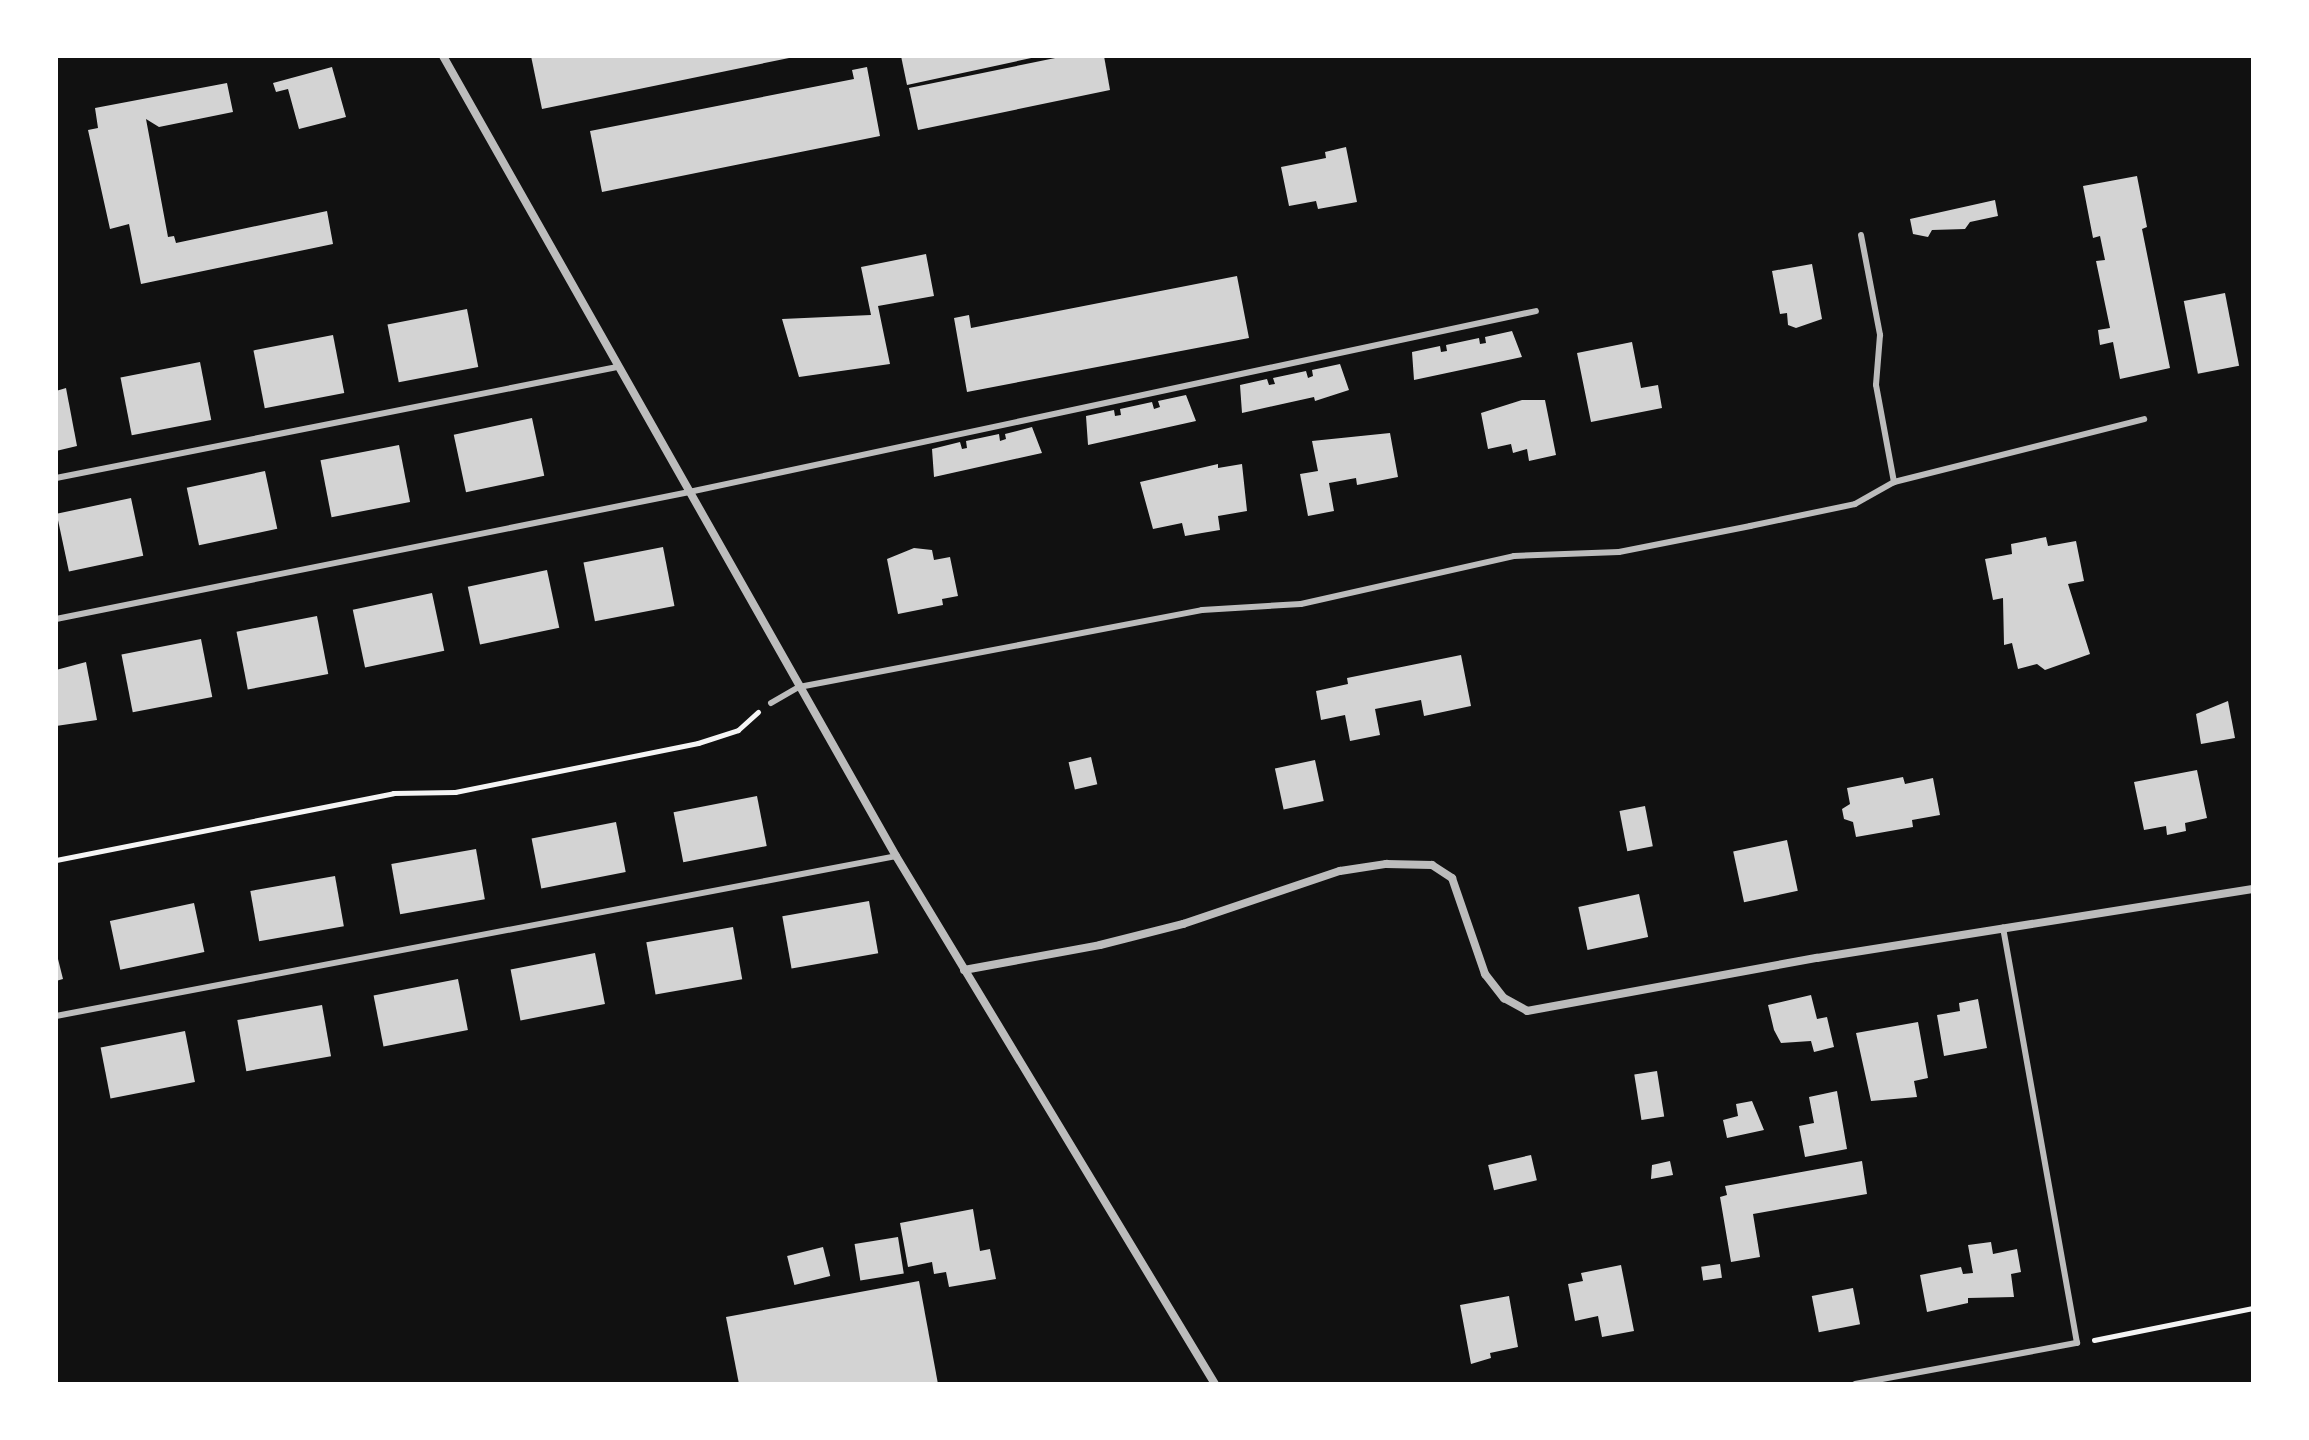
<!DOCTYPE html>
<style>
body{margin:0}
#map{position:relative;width:2309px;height:1440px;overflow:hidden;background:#111;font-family:"Alegreya Sans",sans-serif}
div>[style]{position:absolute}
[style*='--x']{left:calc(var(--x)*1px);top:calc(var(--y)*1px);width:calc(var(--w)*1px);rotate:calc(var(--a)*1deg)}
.building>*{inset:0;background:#d3d3d3;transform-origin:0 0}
.path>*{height:5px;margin:-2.5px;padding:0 2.5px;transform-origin:2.5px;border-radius:2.5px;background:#f5f5f5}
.service>*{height:6px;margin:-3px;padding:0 3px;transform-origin:3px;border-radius:3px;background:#bcbcbc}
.minor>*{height:8px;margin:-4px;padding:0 4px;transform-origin:4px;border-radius:4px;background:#bcbcbc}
span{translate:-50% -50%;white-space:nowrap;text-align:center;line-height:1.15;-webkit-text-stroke:6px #fff;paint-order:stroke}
.frame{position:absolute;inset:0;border:58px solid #fff;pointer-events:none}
</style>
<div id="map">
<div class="building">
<i style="clip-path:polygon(531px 56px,794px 56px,794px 57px,542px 109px)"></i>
<i style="clip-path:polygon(901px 56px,1036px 56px,1036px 57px,907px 85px)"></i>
<i style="clip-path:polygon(1065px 56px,1104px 56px,1110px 90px,918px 130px,909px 88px)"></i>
<i style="clip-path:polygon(332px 67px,346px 117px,299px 129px,288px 89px,276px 92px,273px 83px)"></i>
<i style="clip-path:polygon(867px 67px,880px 136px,602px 192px,590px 131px,854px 79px,852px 70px)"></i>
<i style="clip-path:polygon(227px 83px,233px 112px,159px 127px,146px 119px,168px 237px,174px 236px,176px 243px,327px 211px,333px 244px,141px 284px,129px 224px,110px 229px,88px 130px,98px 128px,95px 108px)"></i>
<i style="clip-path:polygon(1346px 147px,1357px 202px,1318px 209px,1316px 201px,1289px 206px,1281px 167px,1326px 158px,1325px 152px)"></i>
<i style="clip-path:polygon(2137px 176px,2147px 227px,2142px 229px,2170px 368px,2120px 379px,2113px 342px,2100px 345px,2098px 330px,2110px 328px,2096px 261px,2105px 260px,2100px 236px,2093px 238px,2083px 186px)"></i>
<i style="clip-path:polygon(1995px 200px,1998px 216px,1970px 222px,1965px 229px,1932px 230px,1928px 237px,1913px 234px,1910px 219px)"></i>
<i style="clip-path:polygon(926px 254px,934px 296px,878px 306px,890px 364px,799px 377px,782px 319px,871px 315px,861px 267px)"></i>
<i style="clip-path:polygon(1812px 264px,1822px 319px,1796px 328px,1788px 325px,1787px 313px,1780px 314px,1772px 271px)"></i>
<i style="clip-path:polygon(1237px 276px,1249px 338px,967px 392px,954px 318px,969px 315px,971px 328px)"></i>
<i style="left:2225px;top:293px;width:74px;height:42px;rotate:79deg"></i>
<i style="left:467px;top:309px;width:59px;height:81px;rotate:79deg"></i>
<i style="clip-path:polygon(1512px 331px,1522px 357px,1414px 380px,1412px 352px,1440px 346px,1441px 352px,1447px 351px,1446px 345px,1479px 338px,1480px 344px,1486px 343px,1485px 337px)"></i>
<i style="left:333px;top:335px;width:59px;height:81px;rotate:79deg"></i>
<i style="clip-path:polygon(1632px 342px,1641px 388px,1658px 385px,1662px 408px,1591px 422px,1577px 353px)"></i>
<i style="left:200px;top:362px;width:59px;height:81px;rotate:79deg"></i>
<i style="clip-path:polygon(1340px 364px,1349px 390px,1315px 401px,1314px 397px,1242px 413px,1240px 385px,1267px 379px,1269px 385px,1275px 384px,1273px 378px,1306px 371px,1308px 378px,1313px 376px,1312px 370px)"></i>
<i style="clip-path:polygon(66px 388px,77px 446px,56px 451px,56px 391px)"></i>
<i style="clip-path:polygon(1186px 395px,1196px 421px,1088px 445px,1086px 416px,1114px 410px,1115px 416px,1121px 415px,1120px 409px,1152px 402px,1154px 409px,1160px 407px,1158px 401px)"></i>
<i style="clip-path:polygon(1522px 400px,1545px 400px,1556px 455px,1529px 461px,1527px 449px,1513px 453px,1511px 444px,1488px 449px,1481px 413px)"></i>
<i style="left:532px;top:418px;width:59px;height:80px;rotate:78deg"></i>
<i style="clip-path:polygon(1032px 427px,1042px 453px,934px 477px,932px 449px,960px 442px,962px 449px,967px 448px,966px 441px,999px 434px,1000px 441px,1006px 439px,1005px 434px)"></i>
<i style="clip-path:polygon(1390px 433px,1398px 477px,1357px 485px,1356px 478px,1329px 483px,1334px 511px,1308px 516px,1300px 474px,1318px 471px,1312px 441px)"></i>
<i style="left:399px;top:445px;width:58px;height:80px;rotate:79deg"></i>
<i style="clip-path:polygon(1218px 464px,1218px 468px,1242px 464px,1247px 511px,1218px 516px,1220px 530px,1202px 533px,1185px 536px,1182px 523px,1153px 529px,1140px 482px)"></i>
<i style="left:265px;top:471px;width:59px;height:80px;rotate:78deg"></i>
<i style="left:131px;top:498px;width:59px;height:76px;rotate:78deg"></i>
<i style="clip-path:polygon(2046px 537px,2048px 546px,2076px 541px,2084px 581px,2068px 584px,2090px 654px,2045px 670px,2037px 664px,2018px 669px,2012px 643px,2004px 645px,2003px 598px,1993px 600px,1985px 559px,2012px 554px,2011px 544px)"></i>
<i style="left:663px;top:547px;width:60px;height:81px;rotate:79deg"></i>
<i style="clip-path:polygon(914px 548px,932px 550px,934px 560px,950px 557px,958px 596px,942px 599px,943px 605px,898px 614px,887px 559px)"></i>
<i style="left:547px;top:570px;width:59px;height:81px;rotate:78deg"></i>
<i style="left:432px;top:593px;width:59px;height:81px;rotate:78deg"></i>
<i style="left:317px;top:616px;width:59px;height:82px;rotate:79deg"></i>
<i style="left:201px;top:639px;width:59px;height:81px;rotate:79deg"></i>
<i style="clip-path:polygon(1461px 655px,1471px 706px,1424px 716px,1421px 700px,1375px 709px,1380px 735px,1350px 741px,1345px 715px,1321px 720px,1316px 691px,1348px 684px,1347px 678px)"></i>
<i style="clip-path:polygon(86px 662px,97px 720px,56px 726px,56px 670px)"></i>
<i style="clip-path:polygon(2228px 701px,2235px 738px,2201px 744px,2196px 714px)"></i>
<i style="left:1091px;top:757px;width:28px;height:23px;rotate:77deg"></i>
<i style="left:1315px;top:760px;width:42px;height:41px;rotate:78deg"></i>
<i style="clip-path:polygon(2197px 770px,2207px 818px,2185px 823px,2186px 831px,2167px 835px,2166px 826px,2144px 830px,2134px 782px)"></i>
<i style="clip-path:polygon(1903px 777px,1905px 784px,1933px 778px,1940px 815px,1912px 820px,1913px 827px,1856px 837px,1853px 822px,1844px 819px,1842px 809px,1850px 804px,1847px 788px)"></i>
<i style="left:757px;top:796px;width:51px;height:85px;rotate:79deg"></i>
<i style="left:1645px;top:806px;width:41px;height:26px;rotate:79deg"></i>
<i style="left:616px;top:822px;width:51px;height:86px;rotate:79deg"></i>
<i style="left:1787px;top:840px;width:52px;height:55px;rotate:78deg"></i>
<i style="left:476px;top:849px;width:51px;height:86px;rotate:80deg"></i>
<i style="left:335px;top:876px;width:51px;height:86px;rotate:80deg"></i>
<i style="left:1639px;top:894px;width:44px;height:62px;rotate:78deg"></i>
<i style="left:869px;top:901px;width:53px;height:88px;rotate:80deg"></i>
<i style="left:194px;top:903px;width:50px;height:86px;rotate:78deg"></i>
<i style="left:733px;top:927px;width:53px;height:88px;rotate:80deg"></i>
<i style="clip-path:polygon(56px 951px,63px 979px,56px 981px)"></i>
<i style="left:595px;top:953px;width:52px;height:86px;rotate:79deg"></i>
<i style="left:458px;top:979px;width:52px;height:86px;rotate:79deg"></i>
<i style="clip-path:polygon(1811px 995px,1817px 1019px,1827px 1017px,1834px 1047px,1814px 1052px,1811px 1041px,1781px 1043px,1774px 1030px,1768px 1005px)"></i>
<i style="clip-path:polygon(1978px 999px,1987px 1048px,1944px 1056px,1937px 1015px,1960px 1011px,1959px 1003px)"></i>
<i style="left:322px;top:1005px;width:52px;height:86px;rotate:80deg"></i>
<i style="clip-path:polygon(1918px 1022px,1928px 1078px,1914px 1081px,1917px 1097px,1871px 1101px,1856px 1033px)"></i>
<i style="left:185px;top:1031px;width:52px;height:86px;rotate:79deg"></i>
<i style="left:1657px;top:1071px;width:46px;height:23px;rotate:81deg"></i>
<i style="clip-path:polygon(1837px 1091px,1847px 1149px,1805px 1157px,1799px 1126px,1814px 1123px,1809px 1097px)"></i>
<i style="clip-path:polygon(1752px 1101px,1764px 1130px,1727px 1138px,1723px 1120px,1738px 1116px,1736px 1104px)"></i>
<i style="left:1531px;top:1155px;width:26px;height:44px;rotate:77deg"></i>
<i style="clip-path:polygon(1670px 1161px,1673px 1175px,1651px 1179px,1652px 1165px)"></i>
<i style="clip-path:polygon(1862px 1161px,1867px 1194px,1753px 1214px,1760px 1257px,1731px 1262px,1720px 1197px,1727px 1195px,1725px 1186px)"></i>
<i style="clip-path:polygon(973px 1209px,980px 1251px,990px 1249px,996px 1279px,949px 1287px,946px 1272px,934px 1274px,932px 1262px,908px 1267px,900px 1223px)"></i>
<i style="left:898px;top:1237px;width:37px;height:44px;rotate:81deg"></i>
<i style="clip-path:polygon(1991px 1242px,1993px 1254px,2017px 1249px,2021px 1272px,2011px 1274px,2014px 1297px,1968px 1298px,1968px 1303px,1927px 1312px,1920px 1275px,1961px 1267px,1963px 1274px,1973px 1273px,1968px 1245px)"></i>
<i style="left:823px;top:1247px;width:30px;height:37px;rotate:76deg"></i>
<i style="left:1720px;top:1264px;width:14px;height:19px;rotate:82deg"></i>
<i style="clip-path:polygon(1621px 1265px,1634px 1331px,1602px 1337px,1598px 1316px,1575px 1321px,1568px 1284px,1583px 1281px,1581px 1273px)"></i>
<i style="clip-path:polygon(919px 1281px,938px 1384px,739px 1384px,726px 1317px)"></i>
<i style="left:1853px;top:1288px;width:37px;height:42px;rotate:79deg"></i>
<i style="clip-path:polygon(1509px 1296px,1518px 1347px,1490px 1353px,1491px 1358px,1471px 1364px,1460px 1305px)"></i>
</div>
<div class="path">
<i style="--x:56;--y:860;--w:344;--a:-11.2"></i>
<i style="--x:393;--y:793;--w:62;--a:-0.9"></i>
<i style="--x:455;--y:792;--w:248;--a:-11.4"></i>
<i style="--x:698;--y:743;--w:42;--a:-18"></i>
<i style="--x:738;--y:730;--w:27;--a:-42"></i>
<i style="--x:2094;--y:1340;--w:162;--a:-11.4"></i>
</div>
<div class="service">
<i style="--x:1861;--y:235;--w:102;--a:79.2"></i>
<i style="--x:1880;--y:335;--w:50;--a:94.6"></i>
<i style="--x:1876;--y:385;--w:99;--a:79.5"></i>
<i style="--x:56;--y:478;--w:572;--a:-11.19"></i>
<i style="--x:56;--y:619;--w:646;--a:-11.34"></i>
<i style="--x:689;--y:492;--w:866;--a:-12.06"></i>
<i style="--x:771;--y:703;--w:32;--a:-30"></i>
<i style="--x:799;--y:687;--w:410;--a:-10.8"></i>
<i style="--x:1202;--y:610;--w:99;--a:-3.5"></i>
<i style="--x:1301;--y:604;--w:218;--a:-12.7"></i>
<i style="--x:1514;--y:556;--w:105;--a:-2.2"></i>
<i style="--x:1619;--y:552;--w:134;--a:-11.2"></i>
<i style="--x:1750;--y:526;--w:107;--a:-11.8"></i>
<i style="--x:1855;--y:504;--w:45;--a:-29.4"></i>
<i style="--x:1894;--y:482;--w:258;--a:-14.1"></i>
<i style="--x:56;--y:1016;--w:855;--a:-10.78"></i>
<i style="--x:1855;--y:1384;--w:226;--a:-10.5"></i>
<i style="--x:2077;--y:1343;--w:422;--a:-100.1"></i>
</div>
<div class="minor">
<i style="--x:443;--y:56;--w:919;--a:60.48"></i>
<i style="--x:896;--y:856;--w:617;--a:58.86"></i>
<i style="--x:964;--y:970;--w:138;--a:-10.4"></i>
<i style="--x:1100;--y:945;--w:86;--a:-14.2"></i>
<i style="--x:1183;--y:924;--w:166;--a:-18.7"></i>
<i style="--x:1340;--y:871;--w:47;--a:-8.7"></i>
<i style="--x:1386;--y:864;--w:46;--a:1.2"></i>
<i style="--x:1432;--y:865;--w:24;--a:33"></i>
<i style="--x:1452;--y:878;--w:102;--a:71"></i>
<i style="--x:1485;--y:974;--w:31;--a:52"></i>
<i style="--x:1504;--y:998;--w:26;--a:29"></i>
<i style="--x:1527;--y:1011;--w:295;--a:-10.4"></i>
<i style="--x:1817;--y:958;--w:441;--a:-9"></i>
</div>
<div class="frame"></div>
</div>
